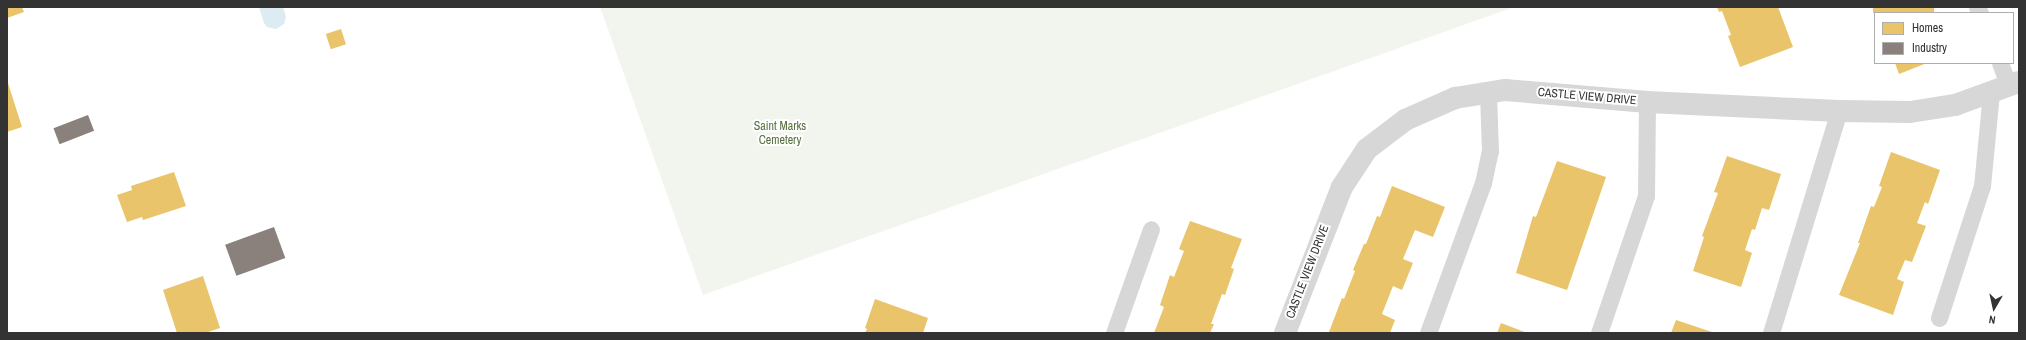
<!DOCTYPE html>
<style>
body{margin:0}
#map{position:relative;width:2026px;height:340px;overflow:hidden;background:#fff;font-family:"Archivo Narrow",sans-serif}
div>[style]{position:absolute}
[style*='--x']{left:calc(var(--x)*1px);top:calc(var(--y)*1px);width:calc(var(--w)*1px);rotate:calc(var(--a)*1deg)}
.green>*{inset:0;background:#f1f5ed}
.water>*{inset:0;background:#ddebf3}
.homes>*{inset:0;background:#e9c46a;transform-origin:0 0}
.industry>*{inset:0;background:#8a817c;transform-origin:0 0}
.service>*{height:17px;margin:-8.5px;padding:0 8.5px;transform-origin:8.5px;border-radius:8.5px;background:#d7d7d7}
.minor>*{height:22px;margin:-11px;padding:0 11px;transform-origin:11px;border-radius:11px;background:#d7d7d7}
span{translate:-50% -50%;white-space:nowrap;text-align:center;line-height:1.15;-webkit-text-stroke:4px #fff;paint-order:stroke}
.street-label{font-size:12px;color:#333}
.park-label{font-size:12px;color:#56703f}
.frame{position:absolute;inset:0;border:8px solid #333;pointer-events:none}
.legend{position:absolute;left:1874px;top:12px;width:140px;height:52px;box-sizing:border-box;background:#fff;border:1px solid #adadad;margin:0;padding:5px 7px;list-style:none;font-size:12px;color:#333}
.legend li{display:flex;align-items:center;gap:8px;height:20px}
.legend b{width:20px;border:1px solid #adadad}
.north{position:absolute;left:1974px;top:288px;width:40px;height:40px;-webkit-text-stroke:3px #fff;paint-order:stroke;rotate:189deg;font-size:11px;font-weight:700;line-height:16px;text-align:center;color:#333}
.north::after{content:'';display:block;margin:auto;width:14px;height:18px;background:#333;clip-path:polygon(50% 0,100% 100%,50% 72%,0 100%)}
</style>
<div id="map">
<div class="green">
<i style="clip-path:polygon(600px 7px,1514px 7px,703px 295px)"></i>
</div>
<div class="water">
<i style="clip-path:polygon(259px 7px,283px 7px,286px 17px,284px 24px,276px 29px,267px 27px,264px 23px)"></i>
</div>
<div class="homes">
<i style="clip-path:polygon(7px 7px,22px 7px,24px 12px,7px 18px)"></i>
<i style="clip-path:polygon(1717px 7px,1778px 7px,1793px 47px,1740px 67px,1728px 36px,1731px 35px,1722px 11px,1719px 12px)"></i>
<i style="left:1873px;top:7px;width:61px;height:6px"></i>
<i style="left:341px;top:29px;width:16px;height:16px;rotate:72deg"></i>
<i style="clip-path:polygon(1895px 63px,1927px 63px,1899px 74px)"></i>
<i style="clip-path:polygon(7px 80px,22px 127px,7px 132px)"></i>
<i style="clip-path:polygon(1891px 152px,1940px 170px,1928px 204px,1925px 202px,1917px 223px,1926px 226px,1912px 262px,1905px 260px,1897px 279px,1904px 282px,1893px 315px,1839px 295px,1860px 243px,1858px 243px,1871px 206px,1874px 207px,1882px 187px,1879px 186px)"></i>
<i style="clip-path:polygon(1727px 156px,1781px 174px,1769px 210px,1762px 208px,1755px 230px,1752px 229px,1745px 250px,1752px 253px,1741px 287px,1693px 271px,1704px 237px,1702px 236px,1718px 193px,1714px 192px)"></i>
<i style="clip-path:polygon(1557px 161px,1606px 177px,1567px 290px,1516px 273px,1533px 216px,1536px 217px)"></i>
<i style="clip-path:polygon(174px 172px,186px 206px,143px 220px,142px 217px,127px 222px,117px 195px,132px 190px,131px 186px)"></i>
<i style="clip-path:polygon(1392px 186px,1445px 207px,1433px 237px,1415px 230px,1403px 259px,1413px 263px,1402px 290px,1393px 286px,1382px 314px,1395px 320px,1390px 333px,1329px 332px,1342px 298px,1344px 299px,1355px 271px,1353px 270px,1364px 244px,1366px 244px,1377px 216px,1380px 217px)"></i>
<i style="clip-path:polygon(1190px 221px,1242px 239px,1231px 268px,1234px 269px,1225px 295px,1222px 294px,1211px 324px,1214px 324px,1210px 333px,1154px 333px,1164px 307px,1160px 305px,1170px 275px,1174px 277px,1184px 251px,1179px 249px)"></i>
<i style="clip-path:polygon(203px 276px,220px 328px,205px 333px,177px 333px,163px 290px)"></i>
<i style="clip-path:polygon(875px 299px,928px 318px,923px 333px,865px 333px,867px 329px,865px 328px)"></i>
<i style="clip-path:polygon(1676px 320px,1715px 333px,1671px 333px)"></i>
<i style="clip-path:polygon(1501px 323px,1527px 333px,1497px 333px)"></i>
</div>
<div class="industry">
<i style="left:88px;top:115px;width:17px;height:37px;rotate:69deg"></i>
<i style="left:274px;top:227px;width:33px;height:52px;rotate:70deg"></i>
</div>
<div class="service">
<i style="--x:1977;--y:7;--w:7;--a:63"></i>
<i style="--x:2000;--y:63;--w:25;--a:69"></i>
<i style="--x:1939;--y:318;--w:139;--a:-72"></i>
<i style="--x:1982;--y:186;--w:94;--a:-84.5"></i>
<i style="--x:1114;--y:333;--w:110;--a:-70.4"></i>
<i style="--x:1428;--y:333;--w:160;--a:-69.9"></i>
<i style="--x:1483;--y:183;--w:33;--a:-78"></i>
<i style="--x:1490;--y:151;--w:58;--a:-92"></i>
<i style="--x:1599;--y:333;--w:145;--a:-71.1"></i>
<i style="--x:1646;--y:196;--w:94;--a:-89.4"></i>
<i style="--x:1771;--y:333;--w:232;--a:-73"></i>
</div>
<div class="minor">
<i style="--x:1285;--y:333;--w:157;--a:-68.7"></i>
<i style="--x:1342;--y:187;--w:45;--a:-56.7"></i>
<i style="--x:1367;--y:149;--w:48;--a:-37.3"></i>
<i style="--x:1405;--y:120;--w:55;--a:-23.7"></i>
<i style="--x:1455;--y:98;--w:51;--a:-9.1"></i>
<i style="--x:1505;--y:90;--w:143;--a:4.8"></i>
<i style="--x:1647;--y:102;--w:192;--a:2.7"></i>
<i style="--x:1839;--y:111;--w:71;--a:0.8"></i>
<i style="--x:1910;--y:112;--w:46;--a:-8.8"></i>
<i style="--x:1955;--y:105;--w:68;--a:-19.8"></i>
</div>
<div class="street-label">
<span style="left:1587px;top:97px;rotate:5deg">CASTLE VIEW DRIVE</span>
<span style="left:1308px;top:272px;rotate:-69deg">CASTLE VIEW DRIVE</span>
</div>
<div class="park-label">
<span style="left:780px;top:134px">Saint Marks<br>Cemetery</span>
</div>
<div class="frame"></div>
<ul class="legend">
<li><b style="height:11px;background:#e9c46a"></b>Homes</li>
<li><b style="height:11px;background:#8a817c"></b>Industry</li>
</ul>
<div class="north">N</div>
</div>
